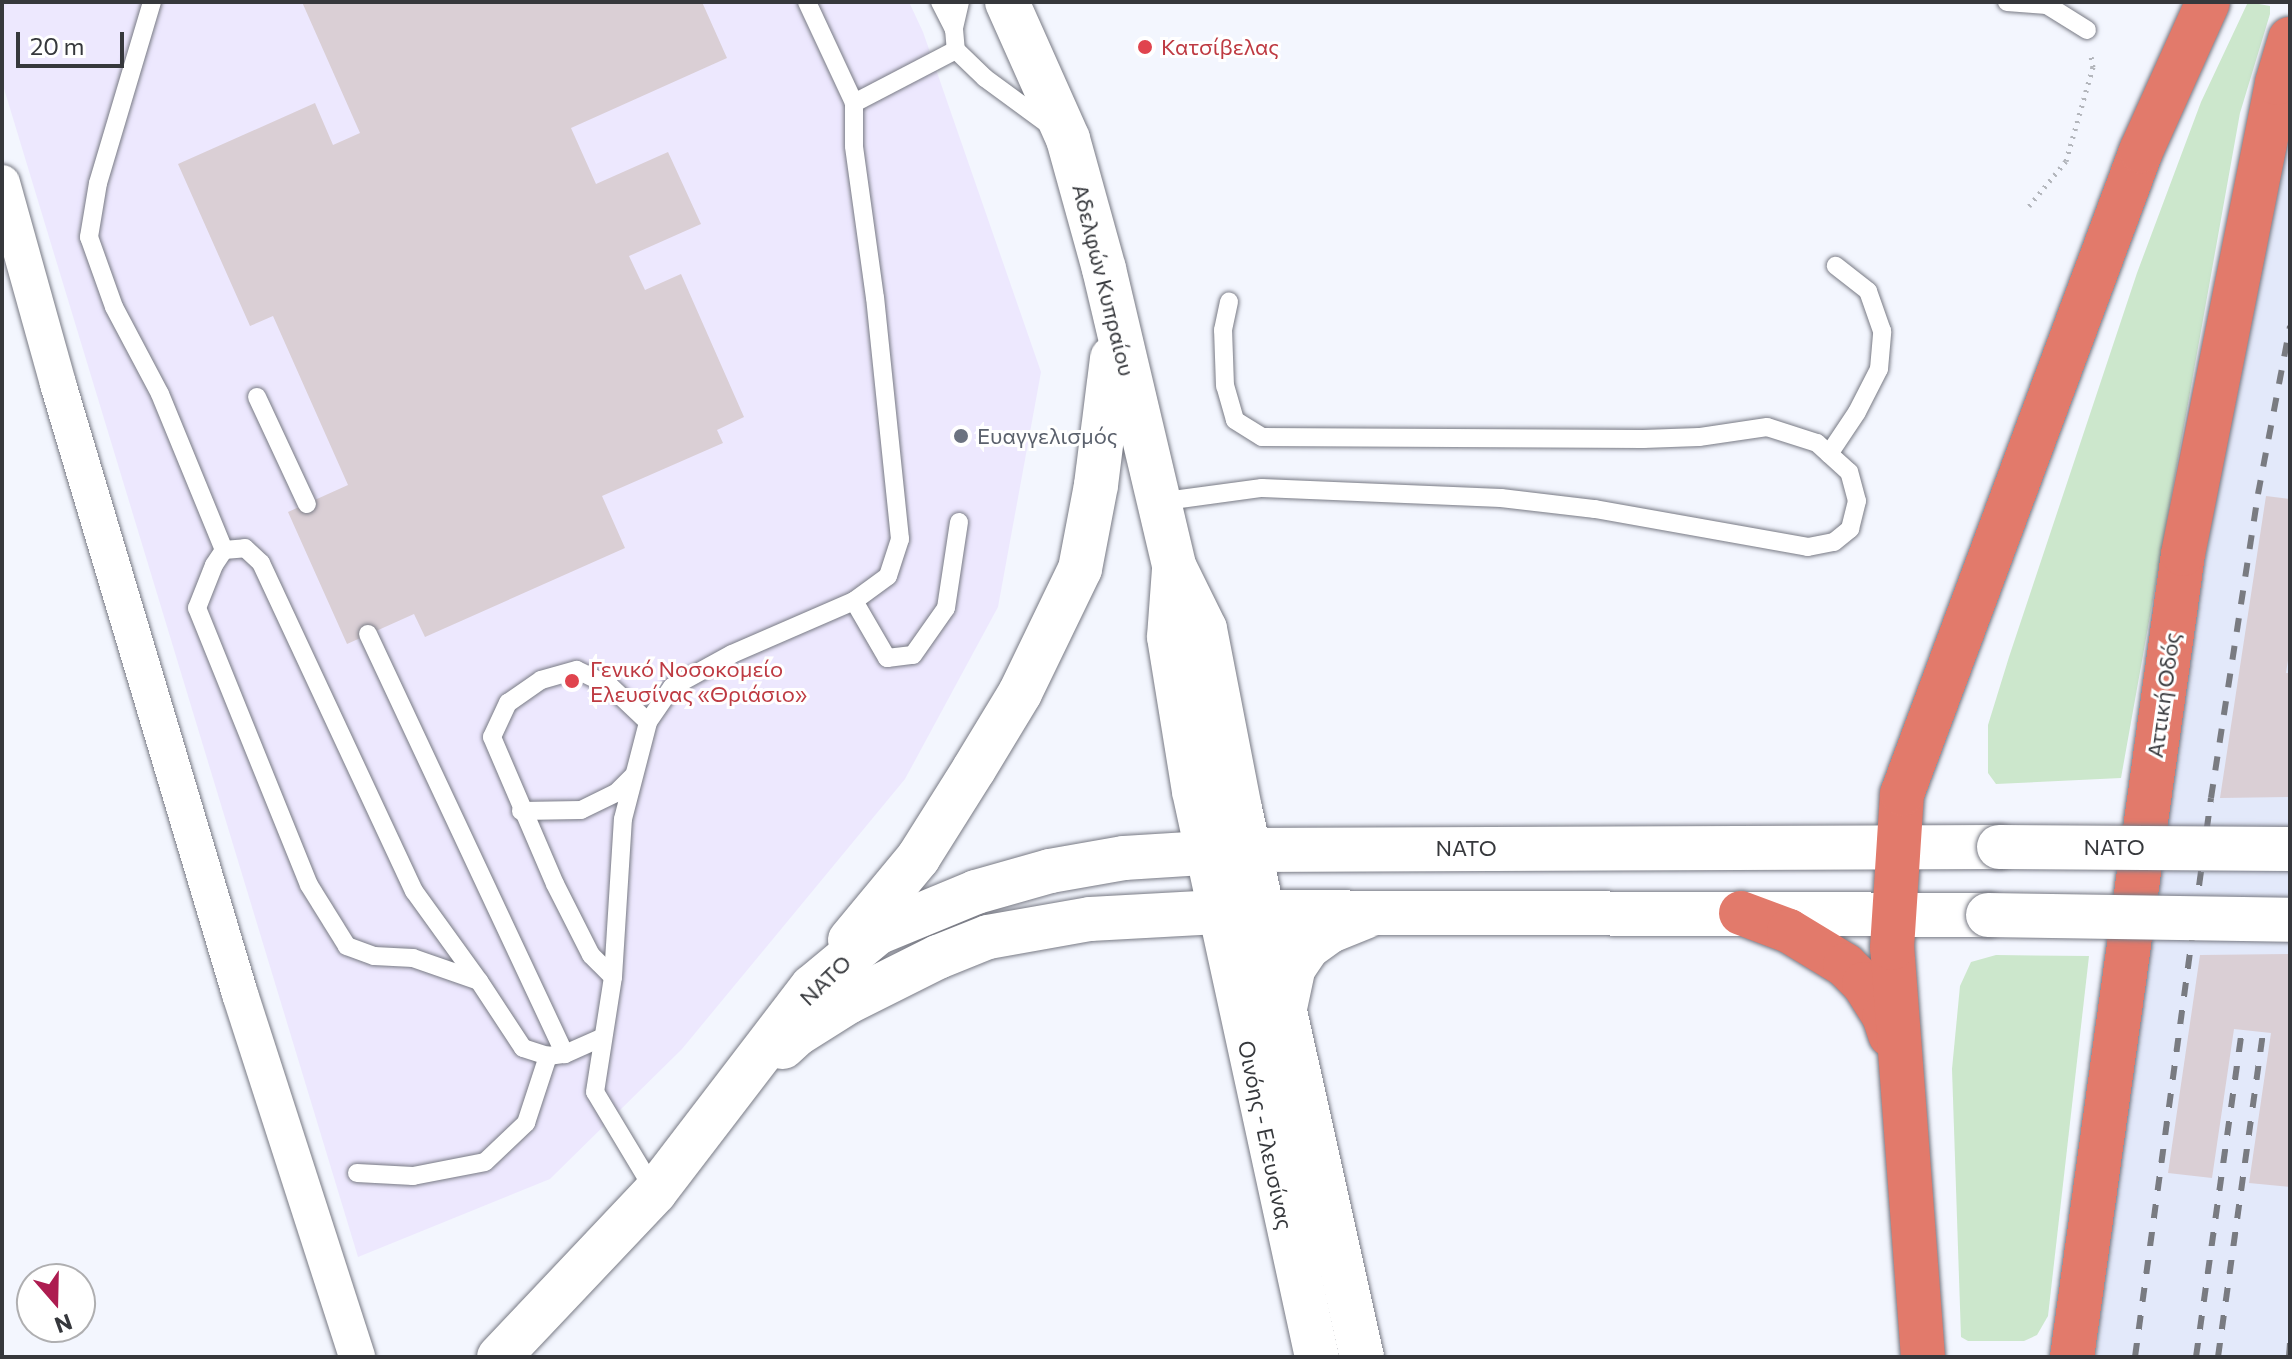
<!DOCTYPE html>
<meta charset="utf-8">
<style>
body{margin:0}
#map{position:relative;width:2292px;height:1359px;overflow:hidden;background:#f3f6fe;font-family:Commissioner,sans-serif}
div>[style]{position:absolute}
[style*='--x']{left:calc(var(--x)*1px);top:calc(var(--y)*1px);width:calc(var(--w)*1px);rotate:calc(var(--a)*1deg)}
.built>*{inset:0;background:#e3e9fa}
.medical>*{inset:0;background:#ede8fe}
.green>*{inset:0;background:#cce7cc}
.building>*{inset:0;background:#dacfd5}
.path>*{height:5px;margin-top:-2.5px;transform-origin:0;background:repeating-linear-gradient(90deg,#b3b6bc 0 2px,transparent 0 8px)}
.roads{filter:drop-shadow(0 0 2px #787a84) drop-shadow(0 0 2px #787a84)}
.lane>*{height:18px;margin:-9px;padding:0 9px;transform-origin:9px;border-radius:9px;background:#fff}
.street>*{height:36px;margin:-18px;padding:0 18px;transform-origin:18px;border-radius:18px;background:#fff}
.secondary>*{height:44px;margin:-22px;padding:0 22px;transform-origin:22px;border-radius:22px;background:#fff}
.highway>*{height:44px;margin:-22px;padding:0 22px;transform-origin:22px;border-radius:22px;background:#e27a6b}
.rail>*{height:6px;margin-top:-3px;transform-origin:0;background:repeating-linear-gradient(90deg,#797b81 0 14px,transparent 0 28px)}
.bridges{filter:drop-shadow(0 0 2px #787a84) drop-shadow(0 0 2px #787a84)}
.secondary-bridge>*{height:44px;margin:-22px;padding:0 22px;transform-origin:22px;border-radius:22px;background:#fff}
.dots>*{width:22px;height:22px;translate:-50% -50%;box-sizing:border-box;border:4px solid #fff;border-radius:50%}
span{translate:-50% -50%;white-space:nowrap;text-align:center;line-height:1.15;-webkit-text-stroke:6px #fff;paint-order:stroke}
.health-label{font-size:22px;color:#be3a42}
.left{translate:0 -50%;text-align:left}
.street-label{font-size:22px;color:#36383c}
.worship-label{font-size:22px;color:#5b616d}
.frame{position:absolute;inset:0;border:4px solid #36383c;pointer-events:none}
.north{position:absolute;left:16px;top:1263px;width:80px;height:80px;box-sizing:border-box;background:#fff;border:2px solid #afafb1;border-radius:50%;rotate:160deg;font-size:22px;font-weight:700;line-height:32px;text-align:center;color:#36383c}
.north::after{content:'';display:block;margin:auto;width:28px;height:36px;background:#ad1c50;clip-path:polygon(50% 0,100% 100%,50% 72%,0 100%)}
.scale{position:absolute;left:16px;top:32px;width:108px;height:36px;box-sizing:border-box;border:4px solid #36383c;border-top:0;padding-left:10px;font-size:24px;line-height:28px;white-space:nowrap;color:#36383c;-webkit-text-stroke:6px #fff;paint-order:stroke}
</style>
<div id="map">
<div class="built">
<i style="clip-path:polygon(2290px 124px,2290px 1357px,2096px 1357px,2116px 1167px,2167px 799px,2217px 487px)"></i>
</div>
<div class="medical">
<i style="clip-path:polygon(2px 2px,909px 2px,923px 32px,1041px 372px,998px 607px,905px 779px,682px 1049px,550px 1179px,358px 1257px,2px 82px)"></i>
</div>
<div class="green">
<i style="clip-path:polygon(2248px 2px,2270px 6px,2270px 14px,2240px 113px,2121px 778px,1996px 784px,1988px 773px,1988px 725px,2009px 657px,2137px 273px,2201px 102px)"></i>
<i style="clip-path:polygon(1996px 955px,2089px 956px,2048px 1316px,2037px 1335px,2024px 1341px,1968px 1341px,1961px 1337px,1952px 1069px,1960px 986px,1971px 962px)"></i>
</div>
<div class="building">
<i style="clip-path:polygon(302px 2px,702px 2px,727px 58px,571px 128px,596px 184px,668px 152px,701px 224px,629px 256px,645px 290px,681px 274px,744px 417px,717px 430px,723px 443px,602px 496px,625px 548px,425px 637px,414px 614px,347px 644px,288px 512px,348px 485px,273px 316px,250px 326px,178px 164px,315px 103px,333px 145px,360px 133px)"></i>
<i style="clip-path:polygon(2266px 496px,2290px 499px,2290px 648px,2286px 673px,2290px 673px,2290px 797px,2220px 798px)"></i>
<i style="clip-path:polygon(2290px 954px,2290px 1187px,2249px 1183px,2271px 1033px,2234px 1029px,2212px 1178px,2168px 1173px,2200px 955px)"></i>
</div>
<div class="path">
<i style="--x:2029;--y:206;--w:58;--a:-50.6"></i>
<i style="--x:2066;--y:161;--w:98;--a:-74"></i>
<i style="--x:2093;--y:67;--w:11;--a:-100"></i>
</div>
<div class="roads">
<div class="lane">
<i style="--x:152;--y:2;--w:189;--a:106.6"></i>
<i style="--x:98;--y:183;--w:55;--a:99.5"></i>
<i style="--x:89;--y:237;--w:74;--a:70.3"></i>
<i style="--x:114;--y:307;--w:98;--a:62.1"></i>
<i style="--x:160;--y:394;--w:169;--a:67.7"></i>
<i style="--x:807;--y:2;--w:111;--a:65"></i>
<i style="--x:940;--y:2;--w:30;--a:63"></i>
<i style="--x:960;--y:2;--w:28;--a:103"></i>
<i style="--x:954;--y:29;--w:21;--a:85"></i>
<i style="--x:956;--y:50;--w:40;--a:44"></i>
<i style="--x:985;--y:78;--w:79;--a:36.3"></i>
<i style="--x:2007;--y:2;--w:40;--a:4.3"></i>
<i style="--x:2047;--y:5;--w:47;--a:32"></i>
<i style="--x:257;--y:397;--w:118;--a:65"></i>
<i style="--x:1829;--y:454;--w:50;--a:-56.3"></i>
<i style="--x:1857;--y:412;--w:48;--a:-62.9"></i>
<i style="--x:1879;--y:369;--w:38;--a:-85"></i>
<i style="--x:1882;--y:331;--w:42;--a:-109.3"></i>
<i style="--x:1868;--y:291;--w:41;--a:-142"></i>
<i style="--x:1158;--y:502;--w:105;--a:-7.7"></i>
<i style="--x:1262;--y:488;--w:239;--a:2.4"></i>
<i style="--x:1501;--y:498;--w:95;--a:6.7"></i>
<i style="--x:1595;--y:509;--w:216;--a:10.1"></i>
<i style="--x:1808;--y:547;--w:26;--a:-11"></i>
<i style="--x:1834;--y:542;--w:21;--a:-39"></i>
<i style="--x:1850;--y:529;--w:29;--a:-76"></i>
<i style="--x:1857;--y:501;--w:30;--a:-105"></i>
<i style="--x:1849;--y:472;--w:43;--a:-137.8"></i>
<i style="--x:1817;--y:443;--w:52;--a:-162.3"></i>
<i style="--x:1767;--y:427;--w:69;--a:171.6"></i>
<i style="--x:1699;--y:437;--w:56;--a:178"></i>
<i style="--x:1643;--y:439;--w:381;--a:-179.7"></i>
<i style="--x:1262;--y:437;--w:32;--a:-148"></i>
<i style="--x:1235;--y:420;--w:35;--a:-106"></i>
<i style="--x:1225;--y:386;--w:56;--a:-92"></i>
<i style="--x:1223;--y:330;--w:29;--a:-78"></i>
<i style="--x:854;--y:601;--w:66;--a:59.9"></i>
<i style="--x:887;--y:658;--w:26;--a:-7"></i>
<i style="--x:913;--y:655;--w:57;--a:-54.9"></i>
<i style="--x:946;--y:608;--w:87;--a:-81.4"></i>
<i style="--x:368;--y:634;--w:464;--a:64.9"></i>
<i style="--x:521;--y:811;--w:60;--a:-1"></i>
<i style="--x:581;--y:810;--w:39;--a:-26"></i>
<i style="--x:616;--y:793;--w:24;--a:-45"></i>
<i style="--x:613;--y:977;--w:31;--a:-135"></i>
<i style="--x:591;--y:955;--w:80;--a:-116.9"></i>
<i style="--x:555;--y:884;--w:160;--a:-113.2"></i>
<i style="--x:492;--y:737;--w:38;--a:-65"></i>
<i style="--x:508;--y:703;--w:40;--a:-34.9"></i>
<i style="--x:541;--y:680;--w:37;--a:-16"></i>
<i style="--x:577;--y:670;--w:37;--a:26"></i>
<i style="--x:610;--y:686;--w:52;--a:43.5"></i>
<i style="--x:479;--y:981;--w:70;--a:-160.8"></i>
<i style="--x:413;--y:958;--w:39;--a:-177"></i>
<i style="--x:374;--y:956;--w:29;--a:-160"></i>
<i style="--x:347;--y:946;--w:72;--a:-121.9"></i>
<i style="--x:309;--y:885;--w:299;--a:-112"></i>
<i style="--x:197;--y:608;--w:46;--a:-68.4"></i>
<i style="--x:214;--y:565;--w:18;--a:-56"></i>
<i style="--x:224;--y:550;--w:21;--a:-5"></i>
<i style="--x:245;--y:548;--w:22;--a:43"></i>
<i style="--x:261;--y:563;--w:362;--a:65"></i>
<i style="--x:414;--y:891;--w:111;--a:54.2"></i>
<i style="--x:479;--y:981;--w:80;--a:56.7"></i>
<i style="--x:523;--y:1048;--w:26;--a:18"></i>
<i style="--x:548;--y:1056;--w:17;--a:-7"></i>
<i style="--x:565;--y:1054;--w:39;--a:-24"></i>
<i style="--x:357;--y:1173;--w:56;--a:3.1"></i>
<i style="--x:413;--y:1176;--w:73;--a:-11"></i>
<i style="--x:485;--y:1162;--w:57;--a:-43.6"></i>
<i style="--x:526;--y:1123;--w:71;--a:-71.8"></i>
<i style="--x:654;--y:1190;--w:114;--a:-121"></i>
<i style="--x:595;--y:1092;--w:116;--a:-81.1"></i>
<i style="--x:613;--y:977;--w:158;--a:-86.4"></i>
<i style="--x:623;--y:819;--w:100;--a:-75.5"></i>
<i style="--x:648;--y:722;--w:42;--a:-55.6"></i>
<i style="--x:672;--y:687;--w:68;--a:-28.8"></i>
<i style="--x:732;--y:654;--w:133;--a:-23.5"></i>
<i style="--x:854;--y:601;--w:42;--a:-36.3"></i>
<i style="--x:888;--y:576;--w:39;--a:-72"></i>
<i style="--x:900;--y:539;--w:242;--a:-95.9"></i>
<i style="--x:875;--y:298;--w:153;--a:-97.9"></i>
<i style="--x:854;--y:146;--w:43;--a:-90"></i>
<i style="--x:854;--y:103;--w:115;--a:-27.5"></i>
</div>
<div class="street">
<i style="--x:2;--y:183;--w:209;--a:74.4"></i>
<i style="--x:58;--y:384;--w:637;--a:73.39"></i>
<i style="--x:240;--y:994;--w:381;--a:72.1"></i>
</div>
<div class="secondary">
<i style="--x:1007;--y:2;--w:150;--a:66"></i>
<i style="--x:1068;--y:139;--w:135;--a:74.5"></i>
<i style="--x:1104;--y:269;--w:305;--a:76.7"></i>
<i style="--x:1174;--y:566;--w:70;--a:63.8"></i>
<i style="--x:1205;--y:629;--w:183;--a:79"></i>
<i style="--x:1240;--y:809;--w:561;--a:77.45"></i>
<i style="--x:1174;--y:569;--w:68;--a:94.2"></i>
<i style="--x:1169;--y:637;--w:156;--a:80.8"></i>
<i style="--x:1194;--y:791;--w:579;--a:77.74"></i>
<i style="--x:850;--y:940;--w:107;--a:-50.3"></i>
<i style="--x:918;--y:858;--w:105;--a:-57.8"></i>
<i style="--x:974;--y:769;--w:89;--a:-58.8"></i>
<i style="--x:1020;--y:693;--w:138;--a:-64.2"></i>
<i style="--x:1080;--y:569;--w:86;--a:-79.2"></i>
<i style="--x:1096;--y:485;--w:128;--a:-82.8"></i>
<i style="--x:1285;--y:1008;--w:40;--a:-78"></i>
<i style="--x:1293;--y:969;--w:27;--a:-56"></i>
<i style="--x:1308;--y:947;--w:27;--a:-36"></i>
<i style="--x:1330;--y:931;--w:38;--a:-22"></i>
<i style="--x:783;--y:1047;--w:19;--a:-43"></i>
<i style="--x:797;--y:1034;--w:60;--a:-32.1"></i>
<i style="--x:848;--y:1002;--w:101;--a:-26.6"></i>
<i style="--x:938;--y:957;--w:54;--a:-21.8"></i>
<i style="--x:988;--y:937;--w:104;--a:-10"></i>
<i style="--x:1090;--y:919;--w:128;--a:-3.1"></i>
<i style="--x:1218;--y:912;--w:770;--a:0.22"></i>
<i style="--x:499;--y:1357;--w:227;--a:-46.6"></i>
<i style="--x:655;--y:1192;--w:258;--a:-52.6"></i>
<i style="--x:812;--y:987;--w:85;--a:-39.7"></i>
<i style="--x:877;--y:933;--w:107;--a:-22.5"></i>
<i style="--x:976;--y:892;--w:77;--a:-15.8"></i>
<i style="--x:1050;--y:871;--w:75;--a:-10"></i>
<i style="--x:1124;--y:858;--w:126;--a:-3.6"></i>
<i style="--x:1250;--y:850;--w:749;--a:-0.23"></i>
</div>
<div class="highway">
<i style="--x:1741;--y:913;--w:51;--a:20.6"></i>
<i style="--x:1789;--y:931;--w:66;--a:31.3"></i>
<i style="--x:1845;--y:965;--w:27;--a:45"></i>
<i style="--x:1864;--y:984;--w:38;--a:58"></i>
<i style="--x:1884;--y:1016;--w:20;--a:72"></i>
<i style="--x:1923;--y:1357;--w:410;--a:-94.3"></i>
<i style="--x:1892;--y:948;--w:154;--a:-86.3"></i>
<i style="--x:1902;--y:794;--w:686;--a:-69.61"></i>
<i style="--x:2141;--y:151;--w:163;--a:-65.8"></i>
<i style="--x:2072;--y:1357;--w:811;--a:-82.13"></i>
<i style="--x:2183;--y:554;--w:480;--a:-78.7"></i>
<i style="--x:2277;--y:83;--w:46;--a:-73.5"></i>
</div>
</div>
<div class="rail">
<i style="--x:2135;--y:1357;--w:564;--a:-82.26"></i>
<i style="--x:2211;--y:798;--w:308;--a:-81.2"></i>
<i style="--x:2258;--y:494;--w:171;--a:-79.2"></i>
<i style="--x:2196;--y:1357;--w:331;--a:-82"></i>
<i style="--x:2218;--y:1357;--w:328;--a:-82.1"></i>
<i style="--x:2289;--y:1357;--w:14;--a:-86"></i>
</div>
<div class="bridges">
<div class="secondary-bridge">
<i style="--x:1999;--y:847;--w:291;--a:0.4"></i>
<i style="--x:1988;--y:915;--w:302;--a:0.9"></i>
</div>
</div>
<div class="dots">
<i style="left:1145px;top:47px;background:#e0444e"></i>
<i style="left:961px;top:436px;background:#6b7280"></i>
<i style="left:572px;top:681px;background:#e0444e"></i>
</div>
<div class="health-label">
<span class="left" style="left:1161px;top:47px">Κατσίβελας</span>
<span class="left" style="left:590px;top:681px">Γενικό Νοσοκομείο<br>Ελευσίνας «Θριάσιο»</span>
</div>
<div class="street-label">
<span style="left:1104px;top:280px;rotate:76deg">Αδελφών Κυπραίου</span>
<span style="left:2163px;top:695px;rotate:-82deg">Αττική Οδός</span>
<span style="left:2114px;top:847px">ΝΑΤΟ</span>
<span style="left:1466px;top:848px">ΝΑΤΟ</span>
<span style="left:825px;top:980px;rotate:-44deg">ΝΑΤΟ</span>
<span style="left:1266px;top:1135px;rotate:78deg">Οινόης - Ελευσίνας</span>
</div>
<div class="worship-label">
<span class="left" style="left:977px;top:436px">Ευαγγελισμός</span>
</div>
<div class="frame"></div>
<div class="north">N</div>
<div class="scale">20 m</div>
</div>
